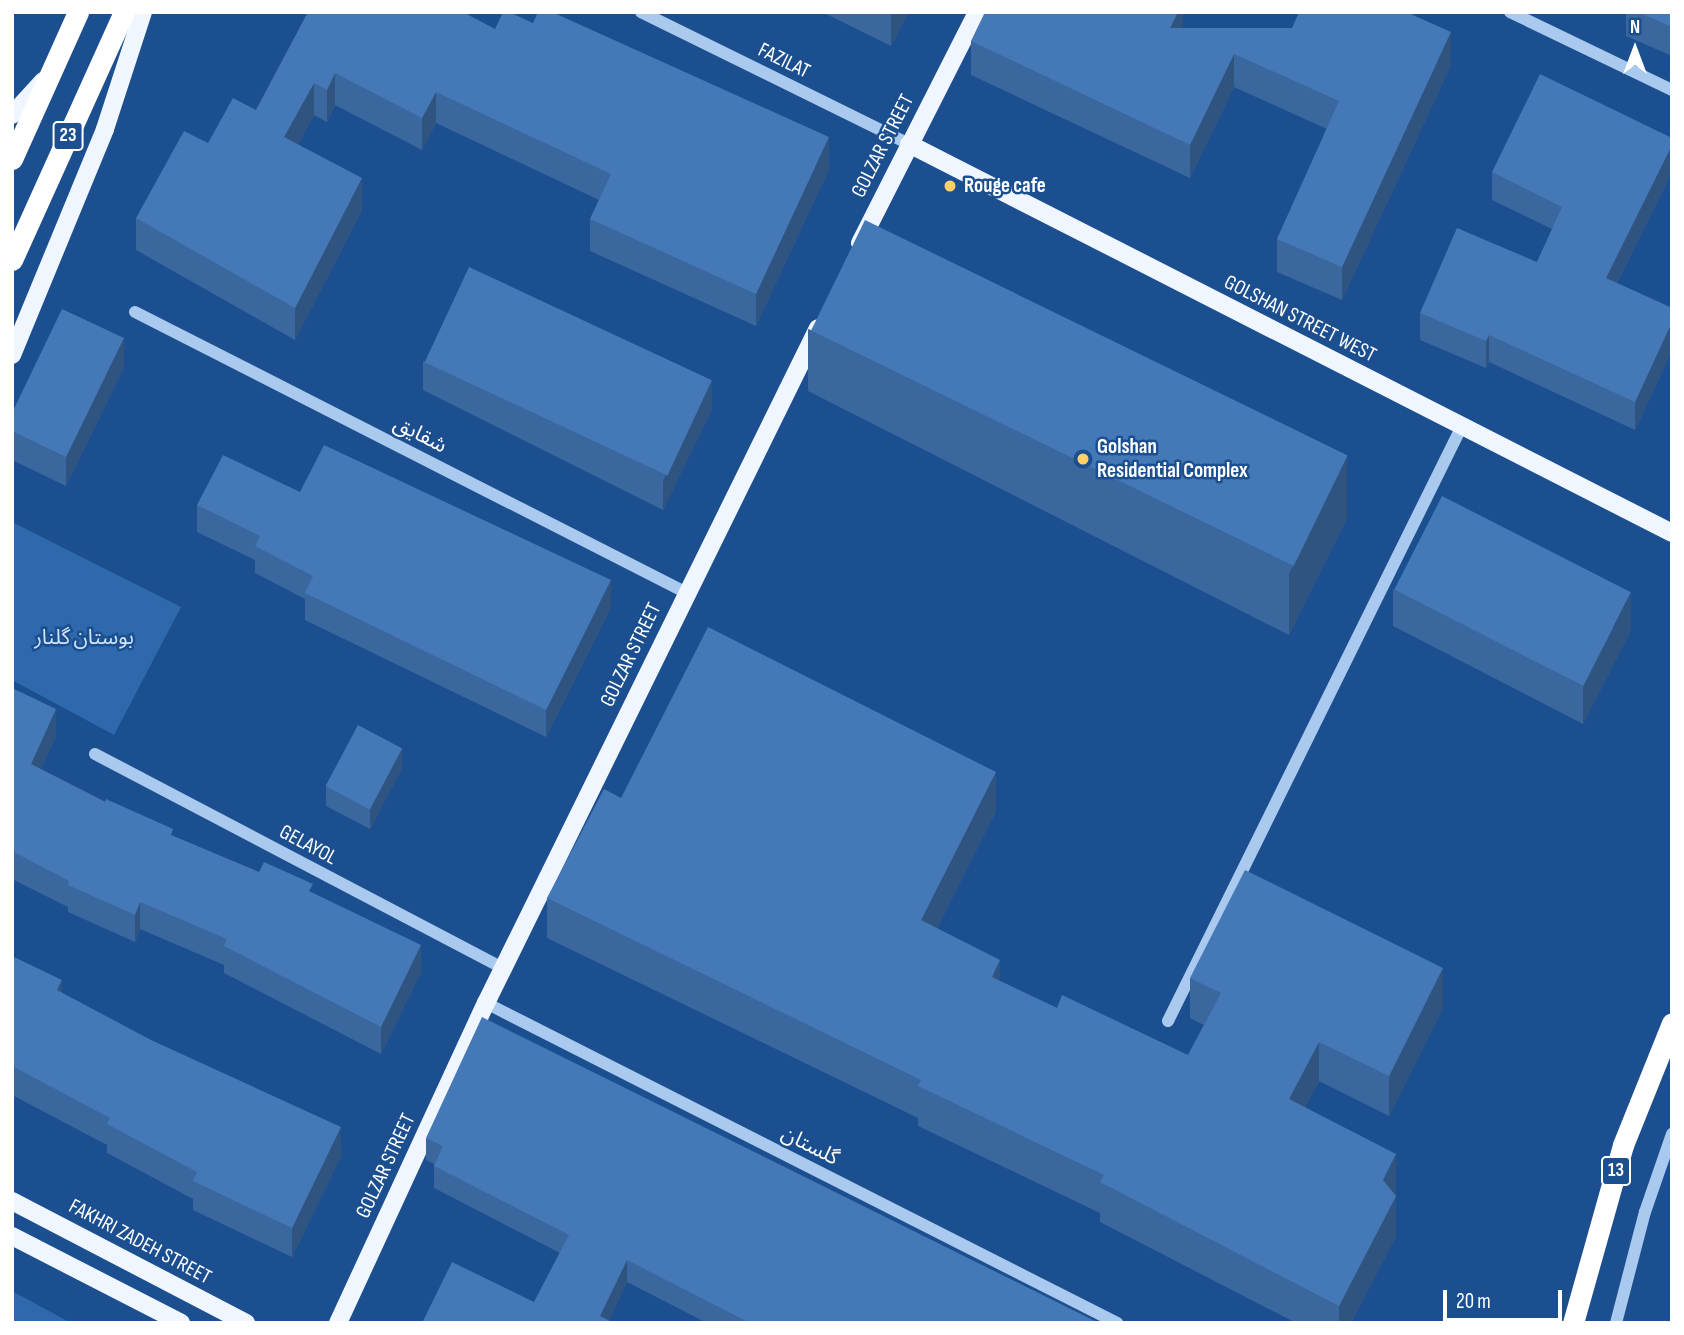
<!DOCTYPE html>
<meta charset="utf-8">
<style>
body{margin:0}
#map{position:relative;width:1684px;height:1335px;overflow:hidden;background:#1b4f8f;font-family:"Sofia Sans Condensed","Noto Sans Arabic",sans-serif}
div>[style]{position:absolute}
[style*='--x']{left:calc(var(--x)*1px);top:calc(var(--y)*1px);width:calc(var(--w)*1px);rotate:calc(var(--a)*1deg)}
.green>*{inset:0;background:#2e69ad}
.minor>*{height:12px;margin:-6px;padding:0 6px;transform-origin:6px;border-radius:6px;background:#a9c9ee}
.major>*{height:18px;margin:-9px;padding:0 9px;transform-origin:9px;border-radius:9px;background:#f0f6ff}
.highway>*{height:21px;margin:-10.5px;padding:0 10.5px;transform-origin:10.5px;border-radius:10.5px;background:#fff}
.wall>*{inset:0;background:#3a679d}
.shaded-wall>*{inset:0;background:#305480}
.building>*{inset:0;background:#4478b7;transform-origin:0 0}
.dots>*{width:19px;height:19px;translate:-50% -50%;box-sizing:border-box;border:4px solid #1b4f8f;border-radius:50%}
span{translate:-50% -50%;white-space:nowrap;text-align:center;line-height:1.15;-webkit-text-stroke:5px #1b4f8f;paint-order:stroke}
.shield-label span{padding:2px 5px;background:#1b4f8f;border:2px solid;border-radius:5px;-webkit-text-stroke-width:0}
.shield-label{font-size:19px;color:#fff;font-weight:700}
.street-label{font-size:21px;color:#fff}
.poi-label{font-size:21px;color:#fff;font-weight:700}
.left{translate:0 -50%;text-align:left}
.park-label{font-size:21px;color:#cfe3fa}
.frame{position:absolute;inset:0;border:14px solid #fff;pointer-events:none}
.north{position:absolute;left:1600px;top:14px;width:70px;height:70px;-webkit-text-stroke:5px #1b4f8f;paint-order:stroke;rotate:0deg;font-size:19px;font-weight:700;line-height:28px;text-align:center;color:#fff}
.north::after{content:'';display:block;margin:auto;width:24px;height:32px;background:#fff;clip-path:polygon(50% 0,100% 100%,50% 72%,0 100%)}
.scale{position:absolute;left:1443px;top:1290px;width:119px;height:32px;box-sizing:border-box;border:4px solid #fff;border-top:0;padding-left:9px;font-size:21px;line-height:24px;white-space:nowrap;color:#fff;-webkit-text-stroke:5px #1b4f8f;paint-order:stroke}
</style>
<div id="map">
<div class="green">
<i style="clip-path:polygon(12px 522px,181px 607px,114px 735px,12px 680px)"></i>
<i style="clip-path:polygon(12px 1291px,71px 1323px,12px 1323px)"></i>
</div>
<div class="minor">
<i style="--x:641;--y:12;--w:299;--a:26.2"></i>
<i style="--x:1510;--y:12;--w:180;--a:25.7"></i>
<i style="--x:135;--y:312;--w:619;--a:26.98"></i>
<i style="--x:95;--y:754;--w:462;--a:27.7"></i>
<i style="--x:486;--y:1003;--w:708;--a:26.89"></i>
<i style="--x:1168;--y:1021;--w:661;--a:-63.71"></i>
<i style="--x:1616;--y:1323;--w:115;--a:-75.4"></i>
<i style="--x:1645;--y:1212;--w:83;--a:-70.9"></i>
</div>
<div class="major">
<i style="--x:12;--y:115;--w:46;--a:-47.6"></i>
<i style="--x:909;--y:144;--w:856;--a:27.01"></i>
<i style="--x:860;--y:243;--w:259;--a:-63.1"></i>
<i style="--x:12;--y:355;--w:244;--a:-67.6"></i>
<i style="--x:105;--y:129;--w:123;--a:-72"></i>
<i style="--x:12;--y:1201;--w:264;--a:27.5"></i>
<i style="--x:12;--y:1236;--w:190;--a:27.2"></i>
<i style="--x:338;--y:1323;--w:353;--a:-65.2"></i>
<i style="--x:486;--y:1003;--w:752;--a:-63.81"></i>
</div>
<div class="highway">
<i style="--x:12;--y:159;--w:161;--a:-65.8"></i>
<i style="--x:12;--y:260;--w:272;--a:-65.7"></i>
<i style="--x:1573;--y:1323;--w:185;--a:-74.3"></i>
<i style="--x:1623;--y:1145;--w:131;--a:-68.1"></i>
</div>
<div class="wall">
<i style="clip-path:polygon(308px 12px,495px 29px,829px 169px,756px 326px,590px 251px,590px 219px,599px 200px,436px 123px,422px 150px,335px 105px,327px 122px,314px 115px,298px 144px,362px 210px,295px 340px,136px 250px,136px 218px,208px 143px,256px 110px)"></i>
<i style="clip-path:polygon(822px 12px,908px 12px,891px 46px)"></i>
<i style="clip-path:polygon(1183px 12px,1183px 28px,1451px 65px,1342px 300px,1277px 272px,1277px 239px,1327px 129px,1234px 87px,1190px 178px,971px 75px,971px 41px)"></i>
<i style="clip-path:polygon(1626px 12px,1672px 12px,1672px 56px,1626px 36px)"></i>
<i style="clip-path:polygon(1672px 138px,1672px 172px,1617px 283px,1672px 308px,1672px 350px,1635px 430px,1489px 362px,1486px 368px,1420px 340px,1420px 313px,1537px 262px,1552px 229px,1492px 200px,1492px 172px)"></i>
<i style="clip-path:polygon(808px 329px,1347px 518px,1289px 635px,808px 391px)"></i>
<i style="clip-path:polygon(423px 361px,712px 409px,663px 510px,423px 390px)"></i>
<i style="clip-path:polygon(124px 367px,66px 486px,12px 460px,12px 413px)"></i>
<i style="clip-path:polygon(300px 492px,611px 607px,546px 737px,305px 620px,305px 599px,255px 573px,255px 560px,197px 532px,197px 505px)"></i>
<i style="clip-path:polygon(1393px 589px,1631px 630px,1583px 724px,1393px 626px)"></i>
<i style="clip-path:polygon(12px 688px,56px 736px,41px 769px,173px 836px,259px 872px,313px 893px,421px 972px,381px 1054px,224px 973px,224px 965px,140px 929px,135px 942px,68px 912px,68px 907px,12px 879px)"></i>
<i style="clip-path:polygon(402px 768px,370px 829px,326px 806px,326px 786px)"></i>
<i style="clip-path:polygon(621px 798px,996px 811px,937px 928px,1000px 981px,1057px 1008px,1188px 1055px,1204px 1025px,1190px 1018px,1190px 978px,1443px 1008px,1389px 1116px,1319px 1081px,1305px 1107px,1396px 1194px,1396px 1236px,1351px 1323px,1296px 1323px,1100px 1222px,1100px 1213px,918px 1126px,918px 1118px,547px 938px,547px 898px)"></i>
<i style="clip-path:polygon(12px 956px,62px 993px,341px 1156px,292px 1257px,193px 1210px,193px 1199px,107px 1153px,107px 1145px,12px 1095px)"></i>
<i style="clip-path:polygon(426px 1138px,1099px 1323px,707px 1323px,627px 1282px,609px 1320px,534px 1302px,560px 1253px,434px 1188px,434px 1164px,426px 1160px)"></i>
</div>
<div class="shaded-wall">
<i style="clip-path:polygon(891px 12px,908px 12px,891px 46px)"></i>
<i style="clip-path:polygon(1178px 12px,1183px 12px,1183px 34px,1170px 28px)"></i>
<i style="clip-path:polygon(1451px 32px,1451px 65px,1342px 300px,1342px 267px)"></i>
<i style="clip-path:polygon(1234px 54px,1234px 87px,1190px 178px,1190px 145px)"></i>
<i style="clip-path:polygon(335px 73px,335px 105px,327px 122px,327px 90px)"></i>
<i style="clip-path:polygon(314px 83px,314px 115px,284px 169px,284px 137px)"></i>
<i style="clip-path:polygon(436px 92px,436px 123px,422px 150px,422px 118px)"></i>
<i style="clip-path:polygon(829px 137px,829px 169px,756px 326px,756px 294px)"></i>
<i style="clip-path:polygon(1672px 145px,1672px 172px,1606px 305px,1606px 278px)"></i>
<i style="clip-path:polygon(362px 178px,362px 210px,295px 340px,295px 308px)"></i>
<i style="clip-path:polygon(1672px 322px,1672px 350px,1635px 430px,1635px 402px)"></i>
<i style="clip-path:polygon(1489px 335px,1489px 362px,1486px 368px,1486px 341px)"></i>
<i style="clip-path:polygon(124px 338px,124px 367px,66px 486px,66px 457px)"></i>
<i style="clip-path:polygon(712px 380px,712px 409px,663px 510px,663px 481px)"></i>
<i style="clip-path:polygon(1347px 457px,1347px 518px,1289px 635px,1289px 574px)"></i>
<i style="clip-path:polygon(611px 580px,611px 607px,546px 737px,546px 710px)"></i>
<i style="clip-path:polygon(1631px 593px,1631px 630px,1583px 724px,1583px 687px)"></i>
<i style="clip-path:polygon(56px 709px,56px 736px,31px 791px,31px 764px)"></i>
<i style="clip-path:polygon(402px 748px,402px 768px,370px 829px,370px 809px)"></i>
<i style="clip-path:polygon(996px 772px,996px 811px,921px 959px,921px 920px)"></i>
<i style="clip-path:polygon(140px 902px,140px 929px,135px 942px,135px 915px)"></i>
<i style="clip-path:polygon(421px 945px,421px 972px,381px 1054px,381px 1027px)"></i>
<i style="clip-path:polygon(1000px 960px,1000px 1000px,992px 977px)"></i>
<i style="clip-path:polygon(1443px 968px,1443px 1008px,1389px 1116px,1389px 1076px)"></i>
<i style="clip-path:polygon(62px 980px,62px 1009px,57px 990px)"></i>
<i style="clip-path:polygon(1319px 1042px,1319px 1081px,1289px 1139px,1289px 1099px)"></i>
<i style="clip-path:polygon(341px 1127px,341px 1156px,292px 1257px,292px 1228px)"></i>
<i style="clip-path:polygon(1396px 1154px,1396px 1194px,1383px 1219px,1383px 1180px)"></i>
<i style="clip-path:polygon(1396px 1196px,1396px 1236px,1351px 1323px,1339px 1323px,1339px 1306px)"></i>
<i style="clip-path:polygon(627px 1260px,627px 1282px,608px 1323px,600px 1316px)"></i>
</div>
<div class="building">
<i style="clip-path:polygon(308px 12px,463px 12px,495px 29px,503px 12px,509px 12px,533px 23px,538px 12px,552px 12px,829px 137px,756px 294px,590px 219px,611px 174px,436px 92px,422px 118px,335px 73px,327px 90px,314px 83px,284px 137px,362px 178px,295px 308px,136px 218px,184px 131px,208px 143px,233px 98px,256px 110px)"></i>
<i style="clip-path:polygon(985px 12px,1178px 12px,1170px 28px,1292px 28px,1299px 12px,1406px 12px,1451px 32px,1342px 267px,1277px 239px,1339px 101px,1234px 54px,1190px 145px,971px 41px)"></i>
<i style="clip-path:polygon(1638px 12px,1672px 12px,1672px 27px)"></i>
<i style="clip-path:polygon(1540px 74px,1672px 138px,1672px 145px,1606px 278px,1672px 308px,1672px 322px,1635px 402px,1489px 335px,1486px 341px,1420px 313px,1457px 228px,1537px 262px,1562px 207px,1492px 172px)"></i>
<i style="left:865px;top:220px;width:537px;height:123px;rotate:26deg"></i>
<i style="left:469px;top:267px;width:268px;height:105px;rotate:25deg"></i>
<i style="clip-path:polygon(62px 309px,124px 338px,66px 457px,12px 431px,12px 413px)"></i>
<i style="clip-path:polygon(324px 445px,611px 580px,546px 710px,305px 593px,313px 576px,255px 546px,260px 536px,197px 505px,223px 455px,300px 492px)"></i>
<i style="left:1442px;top:496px;width:212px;height:105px;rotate:27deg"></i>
<i style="clip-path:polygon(708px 627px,996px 772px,921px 920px,1000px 960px,992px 977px,1057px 1008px,1062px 995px,1188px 1055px,1221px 993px,1190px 978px,1245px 870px,1443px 968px,1389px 1076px,1319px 1042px,1289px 1099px,1396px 1154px,1383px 1180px,1396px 1196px,1339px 1306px,1100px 1182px,1104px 1175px,918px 1086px,921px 1080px,547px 898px,604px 789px,621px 798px)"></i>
<i style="clip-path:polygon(12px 688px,56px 709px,31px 764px,105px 802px,106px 799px,173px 829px,171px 835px,259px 872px,264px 862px,313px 884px,309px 891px,421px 945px,381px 1027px,224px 946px,227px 939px,140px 902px,135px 915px,68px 885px,69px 881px,12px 851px)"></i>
<i style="left:358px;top:725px;width:50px;height:69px;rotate:28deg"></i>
<i style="clip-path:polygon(12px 956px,62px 980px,57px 990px,151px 1040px,341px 1127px,292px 1228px,193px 1181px,197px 1172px,107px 1124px,110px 1118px,12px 1066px)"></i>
<i style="clip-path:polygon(482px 1017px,1099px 1323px,750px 1323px,627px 1260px,600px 1316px,614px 1323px,422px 1323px,452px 1262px,534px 1302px,569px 1235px,434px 1166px,443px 1146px,426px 1138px)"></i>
</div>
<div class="dots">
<i style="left:950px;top:186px;background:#ffd166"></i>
<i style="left:1083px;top:459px;background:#ffd166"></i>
</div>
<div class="shield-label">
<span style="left:68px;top:136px">23</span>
<span style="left:1616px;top:1171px">13</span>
</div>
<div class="street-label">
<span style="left:784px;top:61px;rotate:26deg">FAZILAT</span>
<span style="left:883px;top:146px;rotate:-63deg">GOLZAR STREET</span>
<span style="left:1300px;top:319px;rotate:27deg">GOLSHAN STREET WEST</span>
<span style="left:420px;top:435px;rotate:27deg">شقایق</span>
<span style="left:631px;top:655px;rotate:-64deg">GOLZAR STREET</span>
<span style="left:308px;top:845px;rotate:28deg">GELAYOL</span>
<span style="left:810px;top:1146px;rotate:27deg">گلستان</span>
<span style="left:386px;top:1166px;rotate:-65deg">GOLZAR STREET</span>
<span style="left:140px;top:1242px;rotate:28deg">FAKHRI ZADEH STREET</span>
</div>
<div class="poi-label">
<span class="left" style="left:964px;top:186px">Rouge cafe</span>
<span class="left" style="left:1097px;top:459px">Golshan<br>Residential Complex</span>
</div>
<div class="park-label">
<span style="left:84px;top:638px">بوستان گلنار</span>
</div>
<div class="frame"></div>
<div class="north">N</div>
<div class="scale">20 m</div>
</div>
